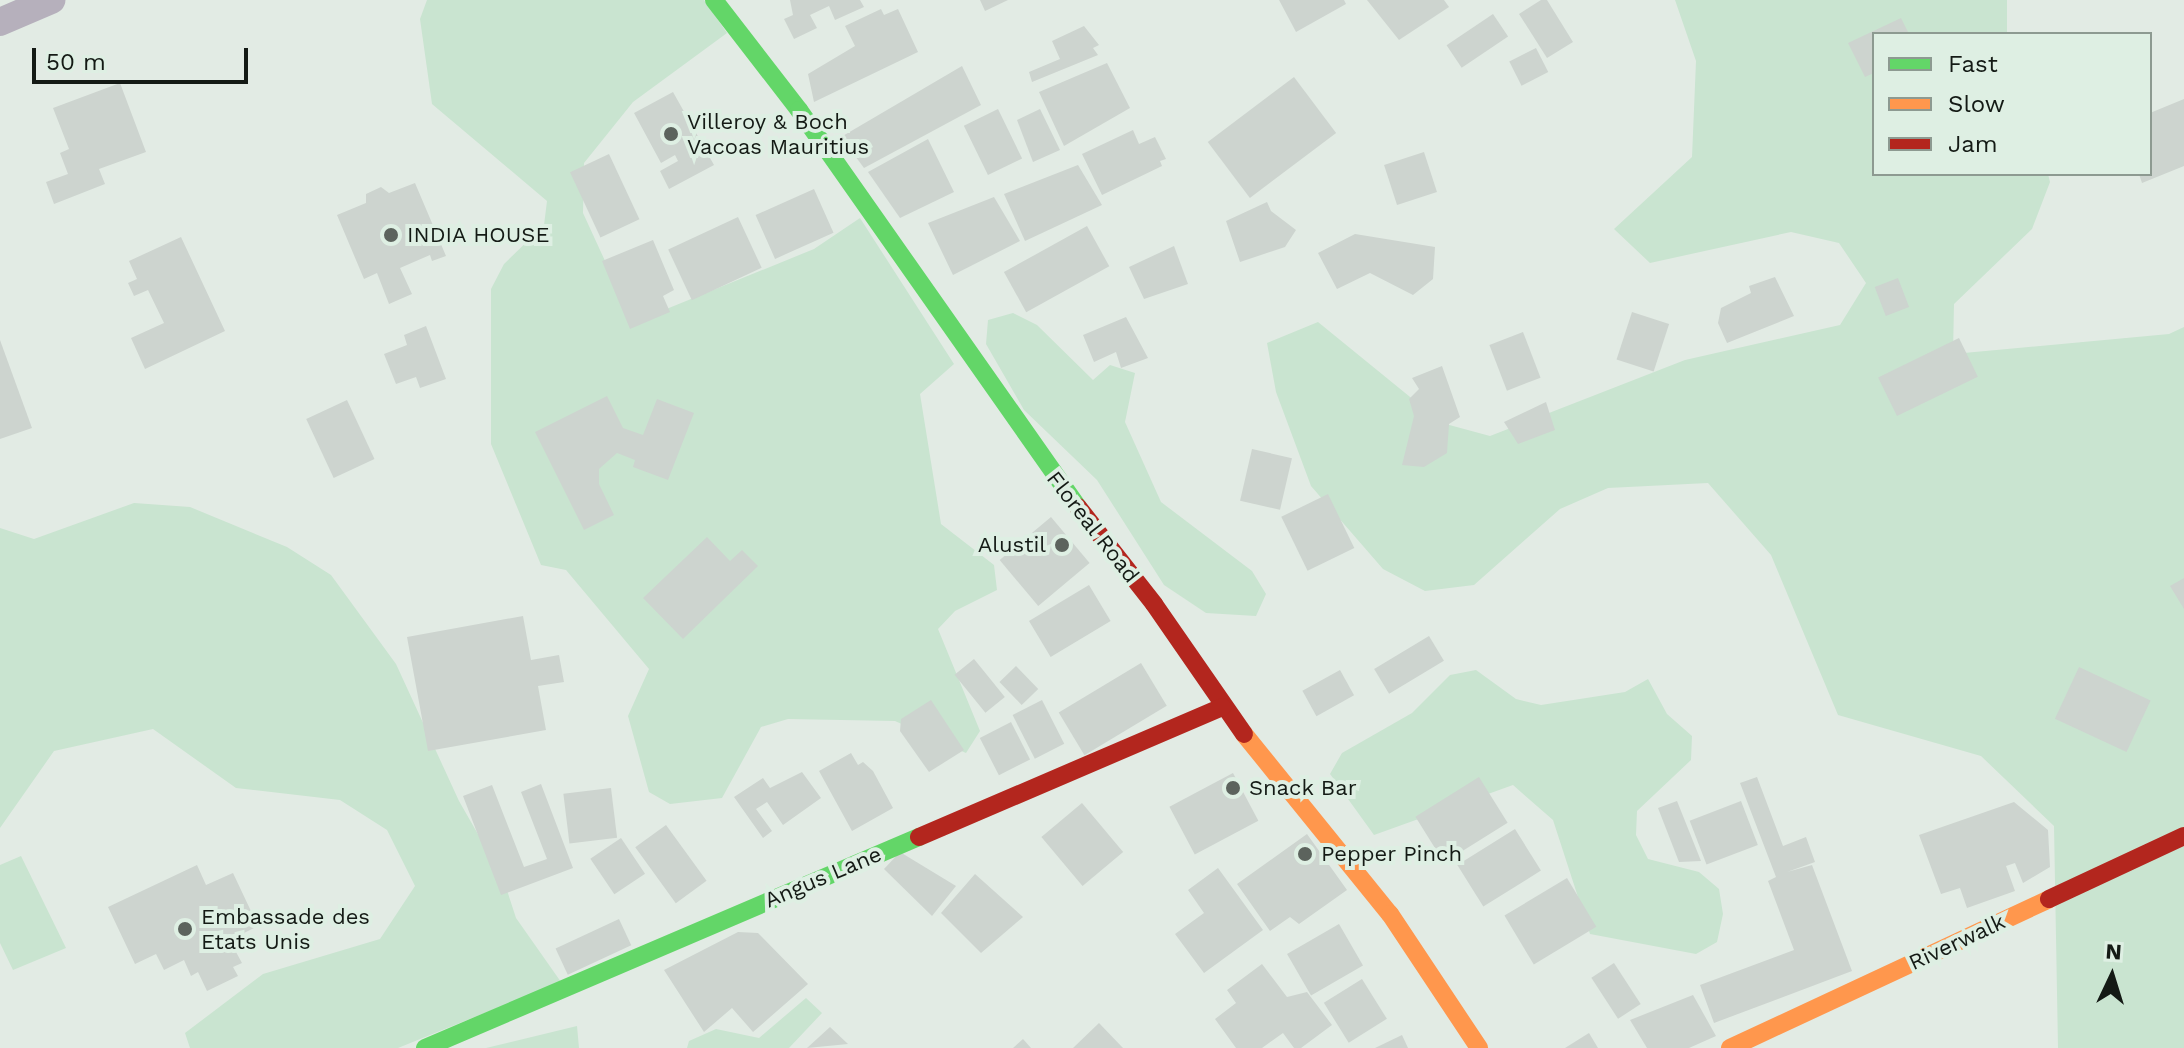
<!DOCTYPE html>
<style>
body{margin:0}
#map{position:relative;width:2184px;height:1048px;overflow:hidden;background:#e2ebe4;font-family:"Work Sans",sans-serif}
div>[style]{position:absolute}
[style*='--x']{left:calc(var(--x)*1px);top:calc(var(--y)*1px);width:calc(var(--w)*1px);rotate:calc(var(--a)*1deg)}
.green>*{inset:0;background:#c9e4d0}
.building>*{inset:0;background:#cdd4cf;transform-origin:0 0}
.street>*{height:28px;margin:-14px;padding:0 14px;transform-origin:14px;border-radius:14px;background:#b6b0bc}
.fast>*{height:18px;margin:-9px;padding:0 9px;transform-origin:9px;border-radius:9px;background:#63d668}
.slow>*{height:18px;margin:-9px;padding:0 9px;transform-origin:9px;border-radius:9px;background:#ff974d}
.jam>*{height:18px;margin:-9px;padding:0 9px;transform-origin:9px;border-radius:9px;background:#b3261e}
.dots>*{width:22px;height:22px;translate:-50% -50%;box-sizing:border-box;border:4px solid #deefe3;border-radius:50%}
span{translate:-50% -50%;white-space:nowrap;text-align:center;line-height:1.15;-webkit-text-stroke:8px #deefe3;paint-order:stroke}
.poi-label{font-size:22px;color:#141a15}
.left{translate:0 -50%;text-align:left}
.right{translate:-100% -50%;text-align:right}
.street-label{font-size:22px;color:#141a15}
.legend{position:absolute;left:1872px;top:32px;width:280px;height:144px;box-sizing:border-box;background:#deefe3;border:2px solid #8d9a91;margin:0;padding:10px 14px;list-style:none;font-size:24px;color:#141a15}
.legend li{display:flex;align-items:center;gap:16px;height:40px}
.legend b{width:40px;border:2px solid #8d9a91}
.north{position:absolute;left:2072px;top:936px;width:80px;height:80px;-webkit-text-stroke:6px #deefe3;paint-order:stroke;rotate:4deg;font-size:22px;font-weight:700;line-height:32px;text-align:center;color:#141a15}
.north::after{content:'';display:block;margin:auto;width:28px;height:36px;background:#141a15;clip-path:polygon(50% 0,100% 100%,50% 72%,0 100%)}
.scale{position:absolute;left:32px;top:48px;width:216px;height:36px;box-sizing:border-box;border:4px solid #141a15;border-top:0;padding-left:10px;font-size:24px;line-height:28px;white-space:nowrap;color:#141a15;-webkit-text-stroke:6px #deefe3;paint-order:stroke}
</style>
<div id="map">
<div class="green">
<i style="clip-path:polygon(427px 0,704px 0,727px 33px,633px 102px,584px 163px,583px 213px,617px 287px,664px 310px,814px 249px,860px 218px,954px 364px,920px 394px,941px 524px,994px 565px,997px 590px,955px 611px,938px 629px,980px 731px,966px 753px,895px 721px,788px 719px,761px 727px,722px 798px,670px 804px,649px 792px,628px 716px,649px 669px,566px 570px,541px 565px,491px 444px,491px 289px,504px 264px,544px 225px,547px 201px,432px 104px,420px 19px)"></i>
<i style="clip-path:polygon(1675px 0,2007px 0,2007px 34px,1874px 34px,1874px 174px,2048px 174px,2050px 182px,2032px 229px,1954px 304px,1953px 354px,2169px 334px,2184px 327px,2184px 1048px,2058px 1048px,2054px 826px,1981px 756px,1838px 715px,1771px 555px,1708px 483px,1608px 488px,1560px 509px,1474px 585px,1425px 591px,1383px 569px,1311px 486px,1276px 392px,1267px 343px,1318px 322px,1442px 423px,1490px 436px,1685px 360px,1840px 325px,1866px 283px,1839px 243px,1791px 232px,1650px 263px,1614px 229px,1692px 157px,1696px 61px)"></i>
<i style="clip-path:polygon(1013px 313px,1037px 325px,1093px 380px,1110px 365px,1135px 373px,1125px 422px,1161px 502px,1252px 571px,1266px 594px,1256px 616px,1206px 613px,1164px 585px,1097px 480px,1024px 410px,986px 344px,988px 320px)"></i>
<i style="clip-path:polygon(134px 503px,190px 507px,287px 547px,331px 575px,396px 664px,459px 801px,503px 878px,516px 918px,561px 982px,398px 1048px,190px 1048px,185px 1033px,263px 974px,380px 939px,415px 886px,387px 830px,340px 800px,236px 788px,153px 729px,54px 751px,0 828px,0 528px,34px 539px)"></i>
<i style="clip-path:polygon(1476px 670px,1516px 699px,1541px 705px,1625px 692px,1648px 679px,1667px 714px,1692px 736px,1691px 760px,1637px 811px,1636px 835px,1648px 859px,1699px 872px,1719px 889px,1723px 914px,1717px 942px,1696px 954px,1590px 934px,1553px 820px,1513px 785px,1374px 835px,1330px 774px,1342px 753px,1412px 713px,1450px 675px)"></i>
<i style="clip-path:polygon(21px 856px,66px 948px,13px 970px,0 943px,0 865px)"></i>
<i style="clip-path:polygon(806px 998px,822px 1013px,789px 1048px,687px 1048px,689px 1041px,716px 1029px,759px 1038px)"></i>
<i style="clip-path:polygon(577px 1026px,579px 1048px,486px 1048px)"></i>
</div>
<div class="building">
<i style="clip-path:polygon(790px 0,860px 0,864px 7px,835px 20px,829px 6px,810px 15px,817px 28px,794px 39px,784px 19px,793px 15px)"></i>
<i style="clip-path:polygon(980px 0,1008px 0,985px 11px)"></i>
<i style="clip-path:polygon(1279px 0,1344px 0,1346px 4px,1296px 32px)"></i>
<i style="clip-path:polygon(1367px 0,1444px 0,1449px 7px,1399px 40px)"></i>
<i style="clip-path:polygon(1541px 0,1547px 0,1573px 42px,1547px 58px,1519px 14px)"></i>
<i style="clip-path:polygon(881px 9px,884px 15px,898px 9px,918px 52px,814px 102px,808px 74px,855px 46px,845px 26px)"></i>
<i style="left:1493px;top:14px;width:27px;height:56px;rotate:56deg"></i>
<i style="clip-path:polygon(1901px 18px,1909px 34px,1874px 34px,1874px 73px,1865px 77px,1848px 43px)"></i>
<i style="clip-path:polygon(1084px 26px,1099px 45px,1093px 48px,1098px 55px,1032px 82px,1029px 72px,1060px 59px,1052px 41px)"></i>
<i style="left:1536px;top:48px;width:27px;height:30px;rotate:63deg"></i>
<i style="clip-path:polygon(1107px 63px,1130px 108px,1064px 146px,1039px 92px)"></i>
<i style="clip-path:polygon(962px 66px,981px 105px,864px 168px,841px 137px)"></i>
<i style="left:1294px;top:77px;width:70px;height:108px;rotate:53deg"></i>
<i style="clip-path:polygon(120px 83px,146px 152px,99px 169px,105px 184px,54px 204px,46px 182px,68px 174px,60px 153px,69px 149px,53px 108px)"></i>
<i style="clip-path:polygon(673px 92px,714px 165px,669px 189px,660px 171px,678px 161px,675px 155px,661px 163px,634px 113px)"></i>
<i style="clip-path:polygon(2184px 99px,2184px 166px,2142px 183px,2139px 174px,2150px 174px,2150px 113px)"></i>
<i style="left:998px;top:109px;width:55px;height:38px;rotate:64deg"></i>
<i style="clip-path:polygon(1040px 109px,1060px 150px,1033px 162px,1017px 120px)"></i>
<i style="clip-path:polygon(1133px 130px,1139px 144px,1155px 137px,1166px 159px,1160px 161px,1162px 166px,1102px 195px,1082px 154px)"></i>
<i style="clip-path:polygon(928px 139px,954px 192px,900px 218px,868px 172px)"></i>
<i style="left:1424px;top:152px;width:42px;height:42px;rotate:72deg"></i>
<i style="left:609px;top:154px;width:72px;height:43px;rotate:65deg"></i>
<i style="clip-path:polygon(1078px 165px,1102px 205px,1025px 241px,1004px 194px)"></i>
<i style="clip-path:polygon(415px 183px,446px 256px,432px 261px,430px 255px,400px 268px,412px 294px,389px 304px,377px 273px,364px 279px,337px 215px,366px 203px,366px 194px,381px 187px,389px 193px)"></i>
<i style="left:814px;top:189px;width:48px;height:64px;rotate:66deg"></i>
<i style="clip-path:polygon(994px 197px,1020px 241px,953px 275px,928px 223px)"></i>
<i style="clip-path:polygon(1267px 202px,1271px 211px,1296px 230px,1285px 247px,1240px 262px,1226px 221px)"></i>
<i style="left:738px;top:217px;width:56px;height:77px;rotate:65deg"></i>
<i style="left:1087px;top:226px;width:46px;height:95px;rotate:61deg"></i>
<i style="clip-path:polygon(1355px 234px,1435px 247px,1433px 279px,1413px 295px,1370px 273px,1337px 289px,1318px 253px)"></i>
<i style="clip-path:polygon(181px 237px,225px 331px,145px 369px,131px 338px,164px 323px,148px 290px,134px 296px,128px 283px,137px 279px,129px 261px)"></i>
<i style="clip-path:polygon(653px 240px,674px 290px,663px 296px,670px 312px,630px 329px,602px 261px)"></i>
<i style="clip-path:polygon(1174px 246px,1188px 284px,1144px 299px,1129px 267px)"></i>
<i style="clip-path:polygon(1775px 277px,1794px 316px,1727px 343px,1718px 323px,1721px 308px,1751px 293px,1749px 286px)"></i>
<i style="left:1898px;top:278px;width:31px;height:25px;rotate:69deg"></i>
<i style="left:1632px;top:312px;width:39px;height:50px;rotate:18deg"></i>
<i style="clip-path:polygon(1126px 317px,1148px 358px,1121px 368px,1116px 352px,1094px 362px,1083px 335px)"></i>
<i style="clip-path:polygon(426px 326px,446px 379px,420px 388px,416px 377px,396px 384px,384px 354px,407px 345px,404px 335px)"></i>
<i style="left:1523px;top:332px;width:49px;height:36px;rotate:69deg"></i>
<i style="left:1959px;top:338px;width:43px;height:90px;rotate:64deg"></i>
<i style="clip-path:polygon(0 340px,32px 428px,0 439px)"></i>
<i style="clip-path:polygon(1442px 366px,1460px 417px,1449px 424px,1447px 453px,1424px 467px,1402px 465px,1414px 416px,1409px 399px,1419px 389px,1412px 378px)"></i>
<i style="clip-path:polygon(607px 396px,623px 428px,643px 435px,657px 399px,694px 413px,668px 480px,633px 467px,635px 460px,617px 453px,599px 469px,599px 484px,614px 515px,584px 530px,535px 432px)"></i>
<i style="left:347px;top:400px;width:65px;height:45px;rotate:65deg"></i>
<i style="clip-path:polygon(1546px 402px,1555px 430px,1518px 444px,1504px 422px)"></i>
<i style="left:1252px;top:449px;width:41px;height:53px;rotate:13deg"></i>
<i style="left:1328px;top:494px;width:60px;height:52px;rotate:64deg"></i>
<i style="left:1051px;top:517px;width:60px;height:67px;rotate:50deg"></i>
<i style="clip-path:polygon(707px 537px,730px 561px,742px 550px,758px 566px,683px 639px,643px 598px)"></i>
<i style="clip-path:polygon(2184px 578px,2184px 609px,2170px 586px)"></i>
<i style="left:1089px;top:585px;width:42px;height:70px;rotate:59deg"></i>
<i style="clip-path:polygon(523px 616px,531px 660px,559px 655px,564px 682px,538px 686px,546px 730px,428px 751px,407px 637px)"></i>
<i style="left:1429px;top:636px;width:29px;height:64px;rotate:59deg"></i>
<i style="left:974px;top:659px;width:49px;height:25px;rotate:51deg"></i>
<i style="left:1141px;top:663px;width:50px;height:96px;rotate:59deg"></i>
<i style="left:1016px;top:666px;width:32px;height:23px;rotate:46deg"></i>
<i style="left:2079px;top:667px;width:79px;height:57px;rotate:25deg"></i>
<i style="left:1340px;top:670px;width:29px;height:43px;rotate:61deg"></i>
<i style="clip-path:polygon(931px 700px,964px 750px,929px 772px,900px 731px,901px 719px)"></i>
<i style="left:1042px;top:700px;width:49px;height:33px;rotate:63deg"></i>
<i style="left:1011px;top:722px;width:42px;height:35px;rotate:63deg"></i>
<i style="clip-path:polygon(851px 753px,858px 765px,863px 762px,873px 771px,893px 808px,852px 831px,819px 771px)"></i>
<i style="clip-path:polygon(802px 772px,821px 798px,783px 825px,767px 802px,756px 809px,772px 831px,763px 838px,734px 797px,763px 778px,770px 788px)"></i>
<i style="left:1233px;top:773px;width:54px;height:72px;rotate:62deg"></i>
<i style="left:1479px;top:777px;width:54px;height:75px;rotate:58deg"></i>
<i style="clip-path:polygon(1757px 777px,1783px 846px,1806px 837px,1815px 862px,1787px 872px,1812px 865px,1852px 971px,1714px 1023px,1700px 985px,1794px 950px,1768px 881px,1776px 877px,1740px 783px)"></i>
<i style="clip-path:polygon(541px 784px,573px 868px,501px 895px,463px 796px,492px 785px,524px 867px,547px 859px,521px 792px)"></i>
<i style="left:611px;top:788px;width:50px;height:48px;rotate:83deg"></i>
<i style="clip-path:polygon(1677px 801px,1701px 861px,1679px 862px,1658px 808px)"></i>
<i style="left:1741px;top:801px;width:47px;height:55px;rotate:69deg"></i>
<i style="clip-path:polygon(2014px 802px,2048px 830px,2050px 867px,2023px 883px,2015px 863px,2006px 866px,2015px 891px,1967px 908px,1960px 888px,1941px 894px,1919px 835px)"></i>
<i style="left:1082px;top:803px;width:64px;height:53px;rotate:50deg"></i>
<i style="left:666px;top:825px;width:69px;height:38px;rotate:54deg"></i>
<i style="left:1515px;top:829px;width:49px;height:68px;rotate:58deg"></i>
<i style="clip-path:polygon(1307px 834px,1347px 890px,1299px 924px,1290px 917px,1270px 931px,1237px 884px)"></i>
<i style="left:621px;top:838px;width:43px;height:37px;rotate:56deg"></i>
<i style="clip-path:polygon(900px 852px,956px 886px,932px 916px,884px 869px)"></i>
<i style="clip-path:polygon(197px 865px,206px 885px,233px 873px,258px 926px,244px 933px,250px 945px,236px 952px,242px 963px,233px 967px,238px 976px,207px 991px,198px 972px,191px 976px,184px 960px,164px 970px,156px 954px,135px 964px,108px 907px)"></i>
<i style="clip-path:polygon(1218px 868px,1263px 930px,1204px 973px,1175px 934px,1204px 913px,1188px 890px)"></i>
<i style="clip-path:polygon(975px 874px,1023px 917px,981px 953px,941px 913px)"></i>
<i style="left:1567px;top:878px;width:57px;height:73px;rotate:59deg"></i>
<i style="left:619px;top:919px;width:29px;height:70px;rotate:65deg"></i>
<i style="left:1339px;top:924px;width:48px;height:60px;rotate:60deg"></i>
<i style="clip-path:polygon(738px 932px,758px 933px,808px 984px,753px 1032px,732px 1008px,704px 1032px,664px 970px)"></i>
<i style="left:1614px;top:963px;width:49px;height:27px;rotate:57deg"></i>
<i style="clip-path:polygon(1262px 964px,1287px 997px,1307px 992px,1332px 1025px,1301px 1048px,1294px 1048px,1283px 1033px,1262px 1048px,1236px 1048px,1215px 1019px,1236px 1003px,1227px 990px)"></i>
<i style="left:1362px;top:979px;width:47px;height:45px;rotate:58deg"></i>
<i style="clip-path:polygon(1693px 995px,1716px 1036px,1689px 1048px,1647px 1048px,1630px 1020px)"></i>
<i style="clip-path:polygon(1099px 1023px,1123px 1048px,1073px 1048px)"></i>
<i style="clip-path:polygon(830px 1027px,848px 1044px,807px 1048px)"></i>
<i style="clip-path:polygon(1589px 1033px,1598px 1048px,1565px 1048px)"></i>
<i style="clip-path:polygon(1402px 1035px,1408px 1048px,1375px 1048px)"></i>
<i style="clip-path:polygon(1023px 1039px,1031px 1048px,1013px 1048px)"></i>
</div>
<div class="street">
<i style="--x:0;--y:22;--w:56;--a:-23.3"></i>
</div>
<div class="fast">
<i style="--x:714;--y:0;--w:139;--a:52.3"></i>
<i style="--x:799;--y:110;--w:485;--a:54.9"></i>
<i style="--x:425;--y:1048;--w:537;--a:-23.13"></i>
</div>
<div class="slow">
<i style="--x:1244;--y:734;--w:232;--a:51"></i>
<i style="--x:1390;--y:914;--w:161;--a:56.4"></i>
<i style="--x:1730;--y:1048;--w:352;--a:-25"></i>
</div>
<div class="jam">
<i style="--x:1078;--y:507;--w:123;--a:51.9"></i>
<i style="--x:1154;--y:604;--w:158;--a:55.3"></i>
<i style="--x:919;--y:837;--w:330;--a:-23.2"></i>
<i style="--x:2049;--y:899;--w:149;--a:-25"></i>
</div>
<div class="dots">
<i style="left:671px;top:134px;background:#5c635d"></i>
<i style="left:391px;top:235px;background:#5c635d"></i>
<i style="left:1062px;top:545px;background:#5c635d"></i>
<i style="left:1233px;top:788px;background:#5c635d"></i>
<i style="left:1305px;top:854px;background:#5c635d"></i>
<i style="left:185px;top:929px;background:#5c635d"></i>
</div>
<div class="poi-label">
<span class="left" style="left:687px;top:134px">Villeroy &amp; Boch<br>Vacoas Mauritius</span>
<span class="left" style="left:407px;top:235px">INDIA HOUSE</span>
<span class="right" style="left:1046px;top:545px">Alustil</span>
<span class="left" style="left:1249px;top:788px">Snack Bar</span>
<span class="left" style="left:1321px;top:854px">Pepper Pinch</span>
<span class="left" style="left:201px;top:929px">Embassade des<br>Etats Unis</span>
</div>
<div class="street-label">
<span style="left:1093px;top:527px;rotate:52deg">Floreal Road</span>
<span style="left:823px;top:877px;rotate:-23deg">Angus Lane</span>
<span style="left:1957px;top:942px;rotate:-25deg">Riverwalk</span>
</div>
<ul class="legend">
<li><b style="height:10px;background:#63d668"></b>Fast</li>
<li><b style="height:10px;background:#ff974d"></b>Slow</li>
<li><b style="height:10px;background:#b3261e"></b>Jam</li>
</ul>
<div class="north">N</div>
<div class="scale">50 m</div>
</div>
